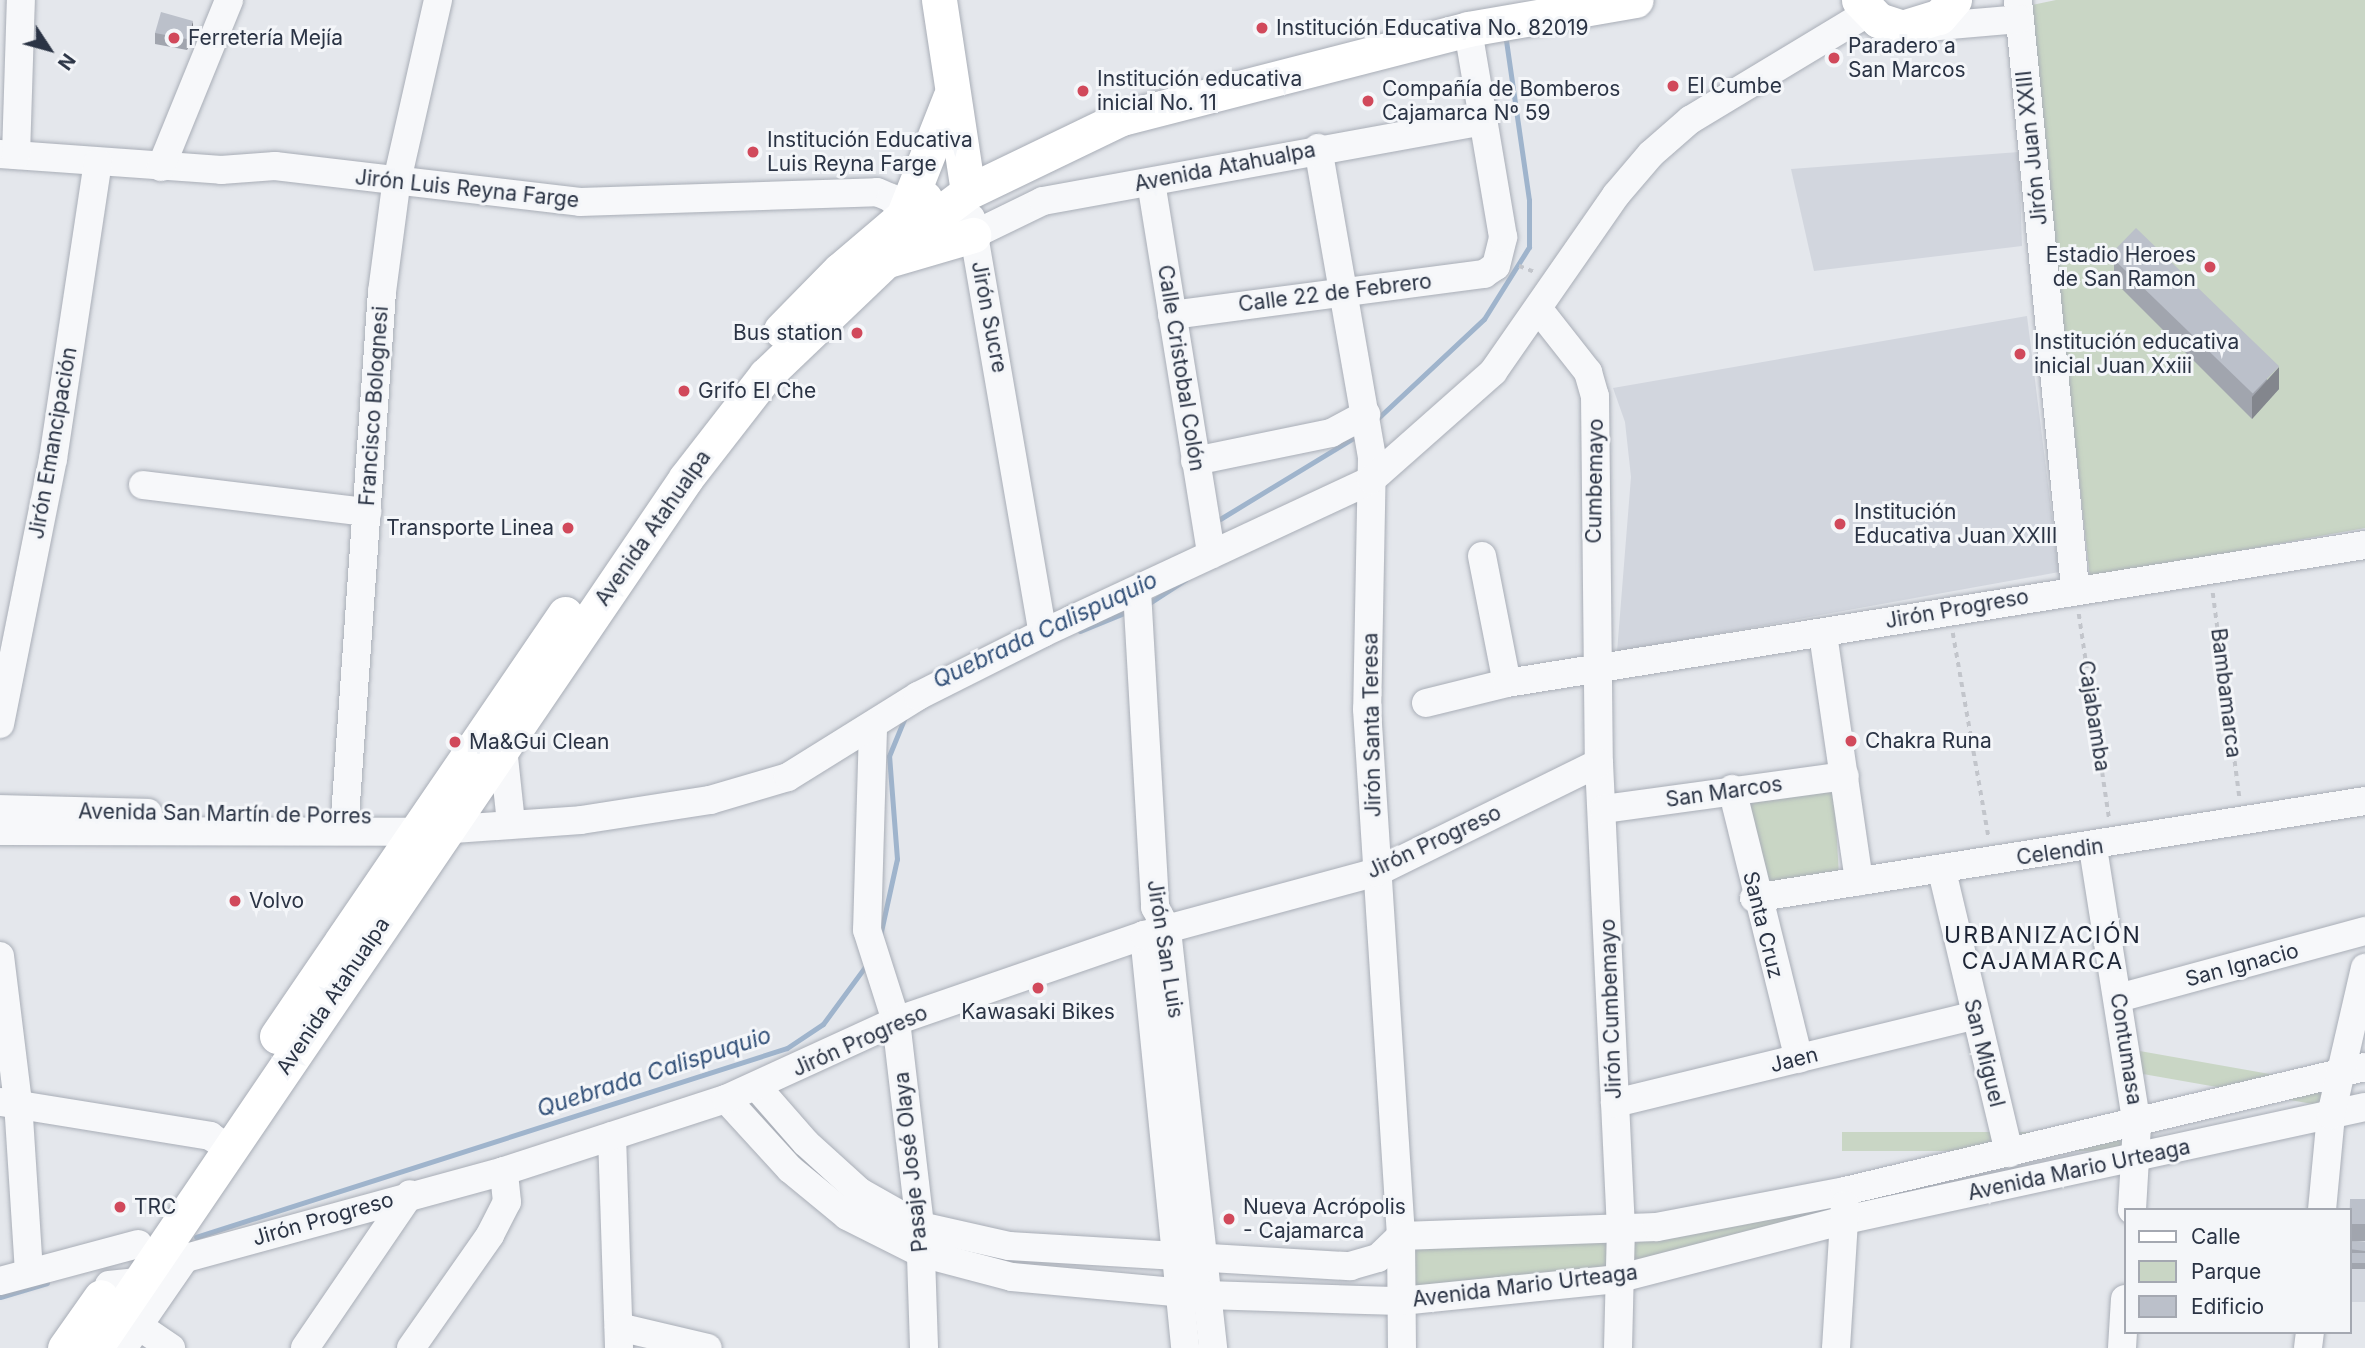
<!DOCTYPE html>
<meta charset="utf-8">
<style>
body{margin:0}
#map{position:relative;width:2365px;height:1348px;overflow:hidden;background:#e4e7ec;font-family:Inter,sans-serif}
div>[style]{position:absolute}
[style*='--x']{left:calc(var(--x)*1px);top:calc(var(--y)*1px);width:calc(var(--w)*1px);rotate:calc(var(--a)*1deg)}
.built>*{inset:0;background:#d2d6de}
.green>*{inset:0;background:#c9d6c5;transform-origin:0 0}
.stream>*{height:5px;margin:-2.5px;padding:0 2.5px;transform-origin:2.5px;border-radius:2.5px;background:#9fb4cc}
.path>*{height:3.5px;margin-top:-1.75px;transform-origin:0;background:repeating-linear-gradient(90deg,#c2c5cb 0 5px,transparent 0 10px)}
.roads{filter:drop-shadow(0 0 2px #a9aeb7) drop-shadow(0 0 2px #a9aeb7)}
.minor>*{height:28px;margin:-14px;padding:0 14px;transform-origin:14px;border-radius:14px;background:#f7f8fa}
.major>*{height:35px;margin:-17.5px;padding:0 17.5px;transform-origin:17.5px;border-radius:17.5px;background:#fff}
.wall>*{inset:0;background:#a1a5ae}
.shaded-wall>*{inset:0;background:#83868d}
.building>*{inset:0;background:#bbc0ca;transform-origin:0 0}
.dots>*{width:19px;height:19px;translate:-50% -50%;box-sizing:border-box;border:4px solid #f4f6f9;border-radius:50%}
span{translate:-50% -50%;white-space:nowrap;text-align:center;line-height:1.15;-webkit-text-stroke:6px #f4f6f9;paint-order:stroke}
.poi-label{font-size:21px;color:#2b3445}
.left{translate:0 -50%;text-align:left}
.right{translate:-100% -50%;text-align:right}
.street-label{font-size:21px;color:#2b3445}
.water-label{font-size:23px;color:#34527a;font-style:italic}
.neighbourhood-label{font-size:23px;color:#1d2536;letter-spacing:2px}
.legend{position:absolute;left:2124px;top:1208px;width:228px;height:126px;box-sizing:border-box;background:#f4f6f9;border:2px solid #a4a8b1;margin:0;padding:9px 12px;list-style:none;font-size:21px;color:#2b3445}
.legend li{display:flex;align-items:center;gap:14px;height:35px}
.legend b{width:35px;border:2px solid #a4a8b1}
.north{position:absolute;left:14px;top:14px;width:70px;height:70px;-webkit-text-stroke:5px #f4f6f9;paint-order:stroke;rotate:126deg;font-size:19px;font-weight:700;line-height:28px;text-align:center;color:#2b3445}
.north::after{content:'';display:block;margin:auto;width:24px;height:32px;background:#2b3445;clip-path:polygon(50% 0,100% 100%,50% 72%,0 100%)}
</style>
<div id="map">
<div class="built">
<i style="clip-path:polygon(2019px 152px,2022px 246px,1814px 271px,1791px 169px)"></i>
<i style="clip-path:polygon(2027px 316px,2059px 572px,1617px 652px,1631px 477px,1625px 422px,1613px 388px)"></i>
<i style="clip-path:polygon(2339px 1210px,2365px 1210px,2365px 1302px,2349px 1302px,2349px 1210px)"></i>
</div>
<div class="green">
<i style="clip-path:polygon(2056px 0,2365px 0,2365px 528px,2090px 578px,2027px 6px)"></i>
<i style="clip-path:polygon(1834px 790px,1839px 875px,1761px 890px,1743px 801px)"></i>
<i style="left:2332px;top:1085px;width:22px;height:201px;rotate:100deg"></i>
<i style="left:2124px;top:1132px;width:19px;height:282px;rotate:90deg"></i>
<i style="clip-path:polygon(1839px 1198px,1839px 1215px,1625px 1271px,1621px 1246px)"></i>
<i style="clip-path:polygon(1613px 1232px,1608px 1285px,1409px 1297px,1413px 1235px)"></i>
</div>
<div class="stream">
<i style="--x:1376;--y:420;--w:148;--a:-43.1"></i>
<i style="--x:1484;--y:319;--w:85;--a:-58"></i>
<i style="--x:1529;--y:247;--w:47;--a:-90"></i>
<i style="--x:1529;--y:200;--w:169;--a:-98.2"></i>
<i style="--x:1220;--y:519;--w:162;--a:-31.3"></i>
<i style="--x:1148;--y:604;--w:45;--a:-33.3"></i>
<i style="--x:1080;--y:631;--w:53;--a:-22.2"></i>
<i style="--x:880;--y:936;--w:79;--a:-77.6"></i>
<i style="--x:897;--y:859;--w:103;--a:-94.4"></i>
<i style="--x:889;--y:756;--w:42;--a:-67.7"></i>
<i style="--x:196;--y:1237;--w:620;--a:-17.73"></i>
<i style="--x:787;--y:1048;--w:43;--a:-33.7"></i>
<i style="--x:823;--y:1024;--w:74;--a:-53.7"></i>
<i style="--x:0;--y:1297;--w:49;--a:-16.6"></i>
</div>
<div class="path">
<i style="--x:1519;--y:266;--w:17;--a:21"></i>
<i style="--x:2213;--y:593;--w:209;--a:82.6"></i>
<i style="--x:2079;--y:614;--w:206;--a:81.6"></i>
<i style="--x:1953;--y:633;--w:209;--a:80.1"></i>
</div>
<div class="roads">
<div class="minor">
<i style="--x:2018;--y:0;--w:591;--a:84.46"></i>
<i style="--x:1915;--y:28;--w:105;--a:-4.9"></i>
<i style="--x:1318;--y:148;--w:314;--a:80.1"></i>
<i style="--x:1372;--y:457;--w:252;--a:91.1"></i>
<i style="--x:1367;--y:709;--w:528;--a:86.31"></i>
<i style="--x:1401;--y:1236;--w:112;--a:89.5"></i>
<i style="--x:0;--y:154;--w:222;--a:4.1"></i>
<i style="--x:221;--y:170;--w:54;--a:-4.2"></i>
<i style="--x:275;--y:166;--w:307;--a:6.7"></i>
<i style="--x:580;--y:202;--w:297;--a:-1.9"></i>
<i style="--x:877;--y:192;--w:15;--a:23"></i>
<i style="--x:891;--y:198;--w:39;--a:48"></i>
<i style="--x:16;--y:155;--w:155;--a:-88.2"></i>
<i style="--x:161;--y:167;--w:180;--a:-67.8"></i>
<i style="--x:1151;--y:182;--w:377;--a:80.8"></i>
<i style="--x:971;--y:218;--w:421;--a:80.2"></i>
<i style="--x:973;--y:235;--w:78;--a:-25.9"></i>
<i style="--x:1043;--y:201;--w:448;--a:-10.3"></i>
<i style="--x:1540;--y:311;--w:78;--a:51.8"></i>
<i style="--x:1588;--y:372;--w:25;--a:74"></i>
<i style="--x:1595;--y:396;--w:367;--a:89.4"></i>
<i style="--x:1599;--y:763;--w:464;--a:87.3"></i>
<i style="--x:1621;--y:1226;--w:122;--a:91.4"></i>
<i style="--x:1172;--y:315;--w:315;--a:-7.5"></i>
<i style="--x:1484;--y:274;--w:14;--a:-34"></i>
<i style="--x:1496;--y:266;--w:30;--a:-76"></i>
<i style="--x:1503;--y:237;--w:211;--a:-99.6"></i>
<i style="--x:1195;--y:461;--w:139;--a:-11.6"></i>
<i style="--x:1331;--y:433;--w:40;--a:-28"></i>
<i style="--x:143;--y:485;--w:226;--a:6.9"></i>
<i style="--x:1482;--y:556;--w:129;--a:78.9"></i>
<i style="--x:1137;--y:591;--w:317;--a:86.7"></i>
<i style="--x:1155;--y:907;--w:26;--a:62"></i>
<i style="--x:1167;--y:930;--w:421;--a:83.7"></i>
<i style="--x:1823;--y:634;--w:250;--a:81.7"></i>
<i style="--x:1426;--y:703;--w:83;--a:-13.9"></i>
<i style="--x:1507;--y:683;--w:869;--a:-9.14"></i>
<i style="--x:0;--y:724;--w:270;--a:-78.7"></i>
<i style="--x:53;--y:459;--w:300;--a:-81.4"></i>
<i style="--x:873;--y:729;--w:201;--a:91.7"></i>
<i style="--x:867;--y:930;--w:96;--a:72.3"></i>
<i style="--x:896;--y:1021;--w:206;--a:83.3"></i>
<i style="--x:920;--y:1226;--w:122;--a:88.1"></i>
<i style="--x:503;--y:748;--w:75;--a:83.9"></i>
<i style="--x:1732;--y:789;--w:278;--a:76.1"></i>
<i style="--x:0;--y:809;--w:148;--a:1.5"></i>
<i style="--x:1604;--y:809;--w:243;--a:-7.8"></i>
<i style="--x:345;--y:817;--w:526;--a:-85.97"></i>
<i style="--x:382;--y:292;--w:108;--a:-82.5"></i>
<i style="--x:396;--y:185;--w:190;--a:-77.2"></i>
<i style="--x:0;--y:831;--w:411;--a:0.1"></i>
<i style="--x:411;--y:832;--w:170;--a:-4"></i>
<i style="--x:581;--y:820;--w:131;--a:-8.8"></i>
<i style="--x:710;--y:800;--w:81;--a:-16.4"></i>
<i style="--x:788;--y:777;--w:153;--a:-31.9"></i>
<i style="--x:918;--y:696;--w:140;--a:-26.7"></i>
<i style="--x:1043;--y:633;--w:362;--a:-25"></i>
<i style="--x:1371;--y:480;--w:163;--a:-41.5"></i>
<i style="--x:1493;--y:372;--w:216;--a:-55.2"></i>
<i style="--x:1616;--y:195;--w:54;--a:-49.5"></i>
<i style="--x:1651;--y:154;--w:52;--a:-41.1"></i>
<i style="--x:1690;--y:120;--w:209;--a:-31.1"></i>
<i style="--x:2093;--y:848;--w:280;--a:81"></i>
<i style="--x:2137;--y:1125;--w:85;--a:93.4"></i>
<i style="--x:1942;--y:871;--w:290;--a:76.6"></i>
<i style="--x:1754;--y:898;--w:619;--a:-9.02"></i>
<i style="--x:1144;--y:935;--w:415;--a:84.3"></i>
<i style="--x:0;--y:956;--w:147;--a:83"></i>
<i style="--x:18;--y:1102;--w:168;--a:86.3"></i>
<i style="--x:2118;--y:998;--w:256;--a:-15.2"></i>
<i style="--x:757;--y:1087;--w:74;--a:48.8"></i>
<i style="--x:806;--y:1143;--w:73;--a:42.2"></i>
<i style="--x:860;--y:1192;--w:69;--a:29.5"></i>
<i style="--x:920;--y:1226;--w:91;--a:12.7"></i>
<i style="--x:1009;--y:1246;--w:342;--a:3.4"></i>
<i style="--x:1350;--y:1266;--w:29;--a:-16"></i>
<i style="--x:1378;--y:1258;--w:32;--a:-44"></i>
<i style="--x:1401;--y:1236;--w:256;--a:-2"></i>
<i style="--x:1657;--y:1227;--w:191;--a:-10.8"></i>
<i style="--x:1845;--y:1191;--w:535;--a:-13.41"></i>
<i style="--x:726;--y:1099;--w:95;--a:47.6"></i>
<i style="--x:790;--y:1169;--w:74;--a:39.5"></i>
<i style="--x:847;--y:1216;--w:83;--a:26.6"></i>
<i style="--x:921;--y:1253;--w:94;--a:14.8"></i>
<i style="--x:1012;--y:1277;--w:195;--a:5.3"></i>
<i style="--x:1206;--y:1295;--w:195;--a:1.8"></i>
<i style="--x:1401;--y:1301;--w:217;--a:-5.8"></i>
<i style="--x:1617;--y:1279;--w:236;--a:-14.5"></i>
<i style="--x:1845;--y:1220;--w:532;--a:-12.26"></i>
<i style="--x:1;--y:1102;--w:212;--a:9.2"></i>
<i style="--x:210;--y:1136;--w:23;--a:34"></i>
<i style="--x:1615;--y:1103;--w:368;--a:-13.7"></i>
<i style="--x:612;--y:1136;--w:212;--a:88.1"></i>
<i style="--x:2322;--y:1210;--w:95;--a:-84.6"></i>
<i style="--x:2331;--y:1115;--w:151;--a:-77"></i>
<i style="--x:0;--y:1281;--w:143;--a:-15"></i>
<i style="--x:109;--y:1285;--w:31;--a:-6"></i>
<i style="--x:140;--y:1282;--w:52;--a:-27.6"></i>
<i style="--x:186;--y:1258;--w:330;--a:-15.3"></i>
<i style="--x:504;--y:1171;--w:233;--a:-18"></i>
<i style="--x:726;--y:1099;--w:187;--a:-24.6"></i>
<i style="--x:896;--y:1021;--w:262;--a:-19.1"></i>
<i style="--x:1144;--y:935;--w:241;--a:-15.1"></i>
<i style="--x:1377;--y:872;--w:247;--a:-26.2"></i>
<i style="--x:124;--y:1316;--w:57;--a:34.2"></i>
<i style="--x:619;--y:1327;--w:91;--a:13.3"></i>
<i style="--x:123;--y:1348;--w:106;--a:-55.4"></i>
<i style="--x:305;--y:1348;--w:186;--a:-55.7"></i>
<i style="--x:411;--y:1348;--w:138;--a:-55"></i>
<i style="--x:490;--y:1235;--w:37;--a:-63"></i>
<i style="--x:507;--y:1202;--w:31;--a:-96"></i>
<i style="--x:1836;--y:1348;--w:143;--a:-86.4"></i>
<i style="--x:2122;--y:1348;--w:49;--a:-86.5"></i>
<i style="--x:2308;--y:1348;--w:16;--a:-83"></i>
</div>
<div class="major">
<i style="--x:939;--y:0;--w:194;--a:81.4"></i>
<i style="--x:1859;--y:0;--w:28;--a:46"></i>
<i style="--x:1878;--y:20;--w:25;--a:18"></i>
<i style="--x:1902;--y:28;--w:39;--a:-17"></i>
<i style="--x:1939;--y:17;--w:23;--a:-49"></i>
<i style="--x:905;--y:212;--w:123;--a:-68.5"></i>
<i style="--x:888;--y:260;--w:89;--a:-16.4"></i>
<i style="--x:781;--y:330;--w:84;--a:-45.5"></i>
<i style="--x:840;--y:270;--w:111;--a:-40.3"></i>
<i style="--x:277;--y:1036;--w:511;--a:-55.69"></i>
<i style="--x:65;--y:1348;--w:62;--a:-54.8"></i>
<i style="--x:95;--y:1348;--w:1052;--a:-55.81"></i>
<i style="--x:686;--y:478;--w:130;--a:-52.2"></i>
<i style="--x:766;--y:375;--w:211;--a:-43.7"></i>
<i style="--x:919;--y:229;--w:61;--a:-37.1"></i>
<i style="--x:968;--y:192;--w:171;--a:-25.7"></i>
<i style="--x:1122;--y:118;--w:357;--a:-14.4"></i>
<i style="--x:1468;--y:29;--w:170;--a:-9.8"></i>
</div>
</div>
<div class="wall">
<i style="clip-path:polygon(193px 32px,187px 50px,155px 44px,155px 33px)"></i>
<i style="clip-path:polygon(2114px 259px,2279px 389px,2252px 419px,2114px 281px)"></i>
<i style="clip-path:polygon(2350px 1199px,2365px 1199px,2365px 1241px,2350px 1241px,2365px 1242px,2365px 1269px,2349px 1269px)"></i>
</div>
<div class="shaded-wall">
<i style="clip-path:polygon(193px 21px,193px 32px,187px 50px,187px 39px)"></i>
<i style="clip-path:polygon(2279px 367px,2279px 389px,2252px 419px,2252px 397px)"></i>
</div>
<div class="building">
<i style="clip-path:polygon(161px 12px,193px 21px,187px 39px,155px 33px)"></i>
<i style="left:2136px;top:228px;width:199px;height:38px;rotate:44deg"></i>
<i style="left:2350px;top:1199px;width:15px;height:25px"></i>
<i style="clip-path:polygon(2349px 1241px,2365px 1242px,2365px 1251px,2349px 1249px)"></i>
<i style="left:2349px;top:1253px;width:16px;height:10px"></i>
</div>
<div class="dots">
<i style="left:1262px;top:28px;background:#d1495b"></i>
<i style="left:174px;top:38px;background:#d1495b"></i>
<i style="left:1834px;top:58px;background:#d1495b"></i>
<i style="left:1673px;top:86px;background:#d1495b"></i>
<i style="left:1083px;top:91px;background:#d1495b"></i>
<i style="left:1368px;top:101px;background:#d1495b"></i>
<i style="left:753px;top:152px;background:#d1495b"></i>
<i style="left:2210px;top:267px;background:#d1495b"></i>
<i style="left:857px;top:333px;background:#d1495b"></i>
<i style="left:2020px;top:354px;background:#d1495b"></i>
<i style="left:684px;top:391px;background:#d1495b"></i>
<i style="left:1840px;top:524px;background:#d1495b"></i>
<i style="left:568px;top:528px;background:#d1495b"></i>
<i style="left:1851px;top:741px;background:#d1495b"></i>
<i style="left:455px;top:742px;background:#d1495b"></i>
<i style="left:235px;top:901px;background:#d1495b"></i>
<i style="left:1038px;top:988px;background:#d1495b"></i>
<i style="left:120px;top:1207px;background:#d1495b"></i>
<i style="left:1229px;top:1219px;background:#d1495b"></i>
</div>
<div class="poi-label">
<span class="left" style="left:1276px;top:28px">Institución Educativa No. 82019</span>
<span class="left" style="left:188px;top:38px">Ferretería Mejía</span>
<span class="left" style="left:1848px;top:58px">Paradero a<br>San Marcos</span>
<span class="left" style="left:1097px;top:91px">Institución educativa<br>inicial No. 11</span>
<span class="left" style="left:1687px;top:86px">El Cumbe</span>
<span class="left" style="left:1382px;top:101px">Compañía de Bomberos<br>Cajamarca Nº 59</span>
<span class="left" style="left:767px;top:152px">Institución Educativa<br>Luis Reyna Farge</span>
<span class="right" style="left:2196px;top:267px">Estadio Heroes<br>de San Ramon</span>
<span class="right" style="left:843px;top:333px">Bus station</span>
<span class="left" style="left:2034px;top:354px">Institución educativa<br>inicial Juan Xxiii</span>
<span class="left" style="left:698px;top:391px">Grifo El Che</span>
<span class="left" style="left:1854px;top:524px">Institución<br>Educativa Juan XXIII</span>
<span class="right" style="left:554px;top:528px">Transporte Linea</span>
<span class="left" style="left:1865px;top:741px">Chakra Runa</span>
<span class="left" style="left:469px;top:742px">Ma&amp;Gui Clean</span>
<span class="left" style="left:249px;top:901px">Volvo</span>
<span style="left:1038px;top:1012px">Kawasaki Bikes</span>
<span class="left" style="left:134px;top:1207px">TRC</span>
<span class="left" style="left:1243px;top:1219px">Nueva Acrópolis<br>- Cajamarca</span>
</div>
<div class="street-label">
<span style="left:2032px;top:148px;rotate:-96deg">Jirón Juan XXIII</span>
<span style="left:1225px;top:167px;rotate:-11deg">Avenida Atahualpa</span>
<span style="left:467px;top:189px;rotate:6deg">Jirón Luis Reyna Farge</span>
<span style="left:1335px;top:293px;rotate:-7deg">Calle 22 de Febrero</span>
<span style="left:989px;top:317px;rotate:79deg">Jirón Sucre</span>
<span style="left:1181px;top:368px;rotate:81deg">Calle Cristobal Colón</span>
<span style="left:374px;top:406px;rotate:-86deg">Francisco Bolognesi</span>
<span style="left:53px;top:443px;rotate:-80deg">Jirón Emancipación</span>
<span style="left:1595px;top:481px;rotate:-89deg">Cumbemayo</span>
<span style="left:653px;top:528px;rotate:-55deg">Avenida Atahualpa</span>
<span style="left:1957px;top:609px;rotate:-10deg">Jirón Progreso</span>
<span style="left:2226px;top:693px;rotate:83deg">Bambamarca</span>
<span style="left:2094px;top:716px;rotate:81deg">Cajabamba</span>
<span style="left:1372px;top:725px;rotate:-91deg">Jirón Santa Teresa</span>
<span style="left:1724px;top:792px;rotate:-8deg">San Marcos</span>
<span style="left:225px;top:814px;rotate:1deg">Avenida San Martín de Porres</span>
<span style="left:1434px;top:842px;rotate:-25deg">Jirón Progreso</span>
<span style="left:2060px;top:852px;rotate:-8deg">Celendin</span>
<span style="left:1763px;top:925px;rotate:76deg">Santa Cruz</span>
<span style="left:1165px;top:949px;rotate:81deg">Jirón San Luis</span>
<span style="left:2242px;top:965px;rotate:-15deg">San Ignacio</span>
<span style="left:333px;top:996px;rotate:-56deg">Avenida Atahualpa</span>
<span style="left:1611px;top:1009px;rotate:-92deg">Jirón Cumbemayo</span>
<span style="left:860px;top:1041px;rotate:-24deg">Jirón Progreso</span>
<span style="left:2126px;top:1049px;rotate:81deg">Contumasa</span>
<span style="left:1984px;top:1053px;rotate:76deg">San Miguel</span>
<span style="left:1794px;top:1060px;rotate:-14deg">Jaen</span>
<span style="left:911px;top:1162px;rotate:-96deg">Pasaje José Olaya</span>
<span style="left:2079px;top:1170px;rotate:-12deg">Avenida Mario Urteaga</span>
<span style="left:323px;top:1219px;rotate:-16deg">Jirón Progreso</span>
<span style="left:1525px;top:1286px;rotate:-7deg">Avenida Mario Urteaga</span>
</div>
<div class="water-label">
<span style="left:1045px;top:630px;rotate:-25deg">Quebrada Calispuquio</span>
<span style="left:654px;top:1072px;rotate:-18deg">Quebrada Calispuquio</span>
</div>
<div class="neighbourhood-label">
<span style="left:2043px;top:948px">URBANIZACIÓN<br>CAJAMARCA</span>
</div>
<ul class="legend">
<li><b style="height:9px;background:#fff"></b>Calle</li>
<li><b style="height:19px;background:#c9d6c5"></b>Parque</li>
<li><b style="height:19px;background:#bbc0ca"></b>Edificio</li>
</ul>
<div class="north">N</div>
</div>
